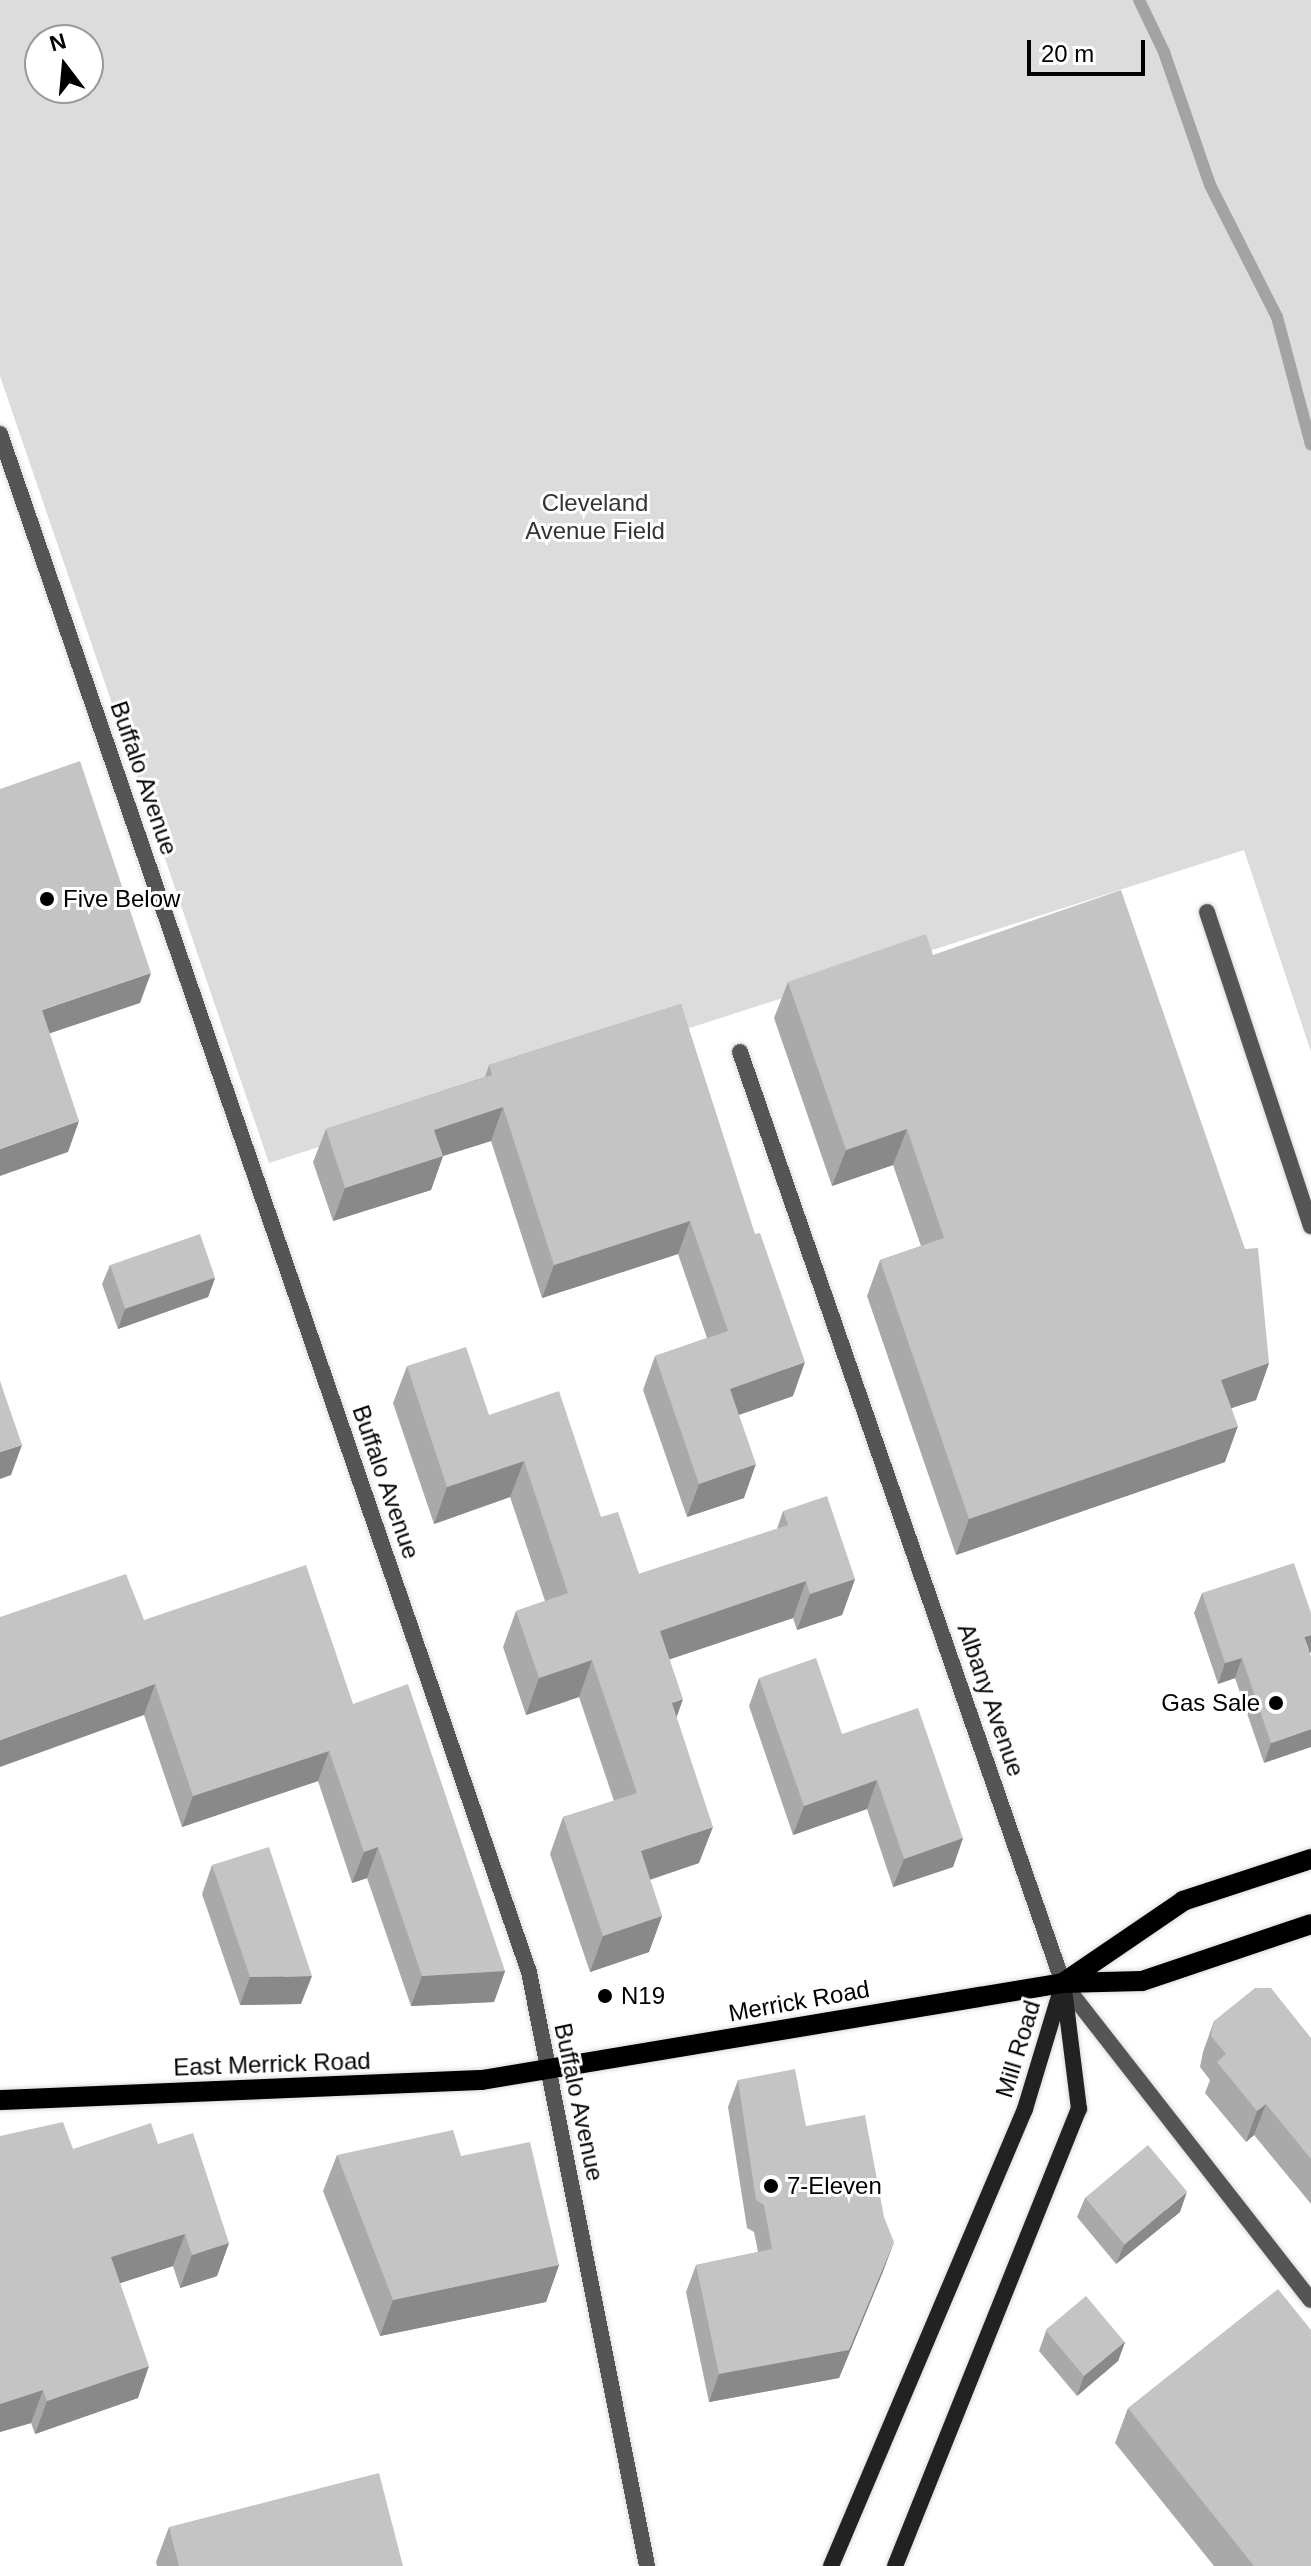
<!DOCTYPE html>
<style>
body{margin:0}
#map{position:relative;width:1311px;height:2566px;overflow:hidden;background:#fff;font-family:Arial,sans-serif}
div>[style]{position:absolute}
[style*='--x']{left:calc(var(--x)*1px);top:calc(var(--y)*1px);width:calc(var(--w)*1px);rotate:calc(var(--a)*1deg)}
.green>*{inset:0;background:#dcdcdc}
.stream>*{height:12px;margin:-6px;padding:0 6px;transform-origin:6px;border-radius:6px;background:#a3a3a3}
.roads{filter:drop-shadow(0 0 2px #dbdbdb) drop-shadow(0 0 2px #dbdbdb)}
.minor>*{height:16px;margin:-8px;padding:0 8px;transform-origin:8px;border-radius:8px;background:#555}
.secondary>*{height:16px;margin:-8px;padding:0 8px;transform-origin:8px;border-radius:8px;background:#222}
.primary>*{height:20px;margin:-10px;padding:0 10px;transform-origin:10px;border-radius:10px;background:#000}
.wall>*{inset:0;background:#a9a9a9}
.shaded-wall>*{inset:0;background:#898989}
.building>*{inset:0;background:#c4c4c4;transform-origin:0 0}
.dots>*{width:22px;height:22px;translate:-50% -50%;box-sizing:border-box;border:4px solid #fff;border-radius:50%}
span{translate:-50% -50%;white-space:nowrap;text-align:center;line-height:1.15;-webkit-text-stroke:6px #fff;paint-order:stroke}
.park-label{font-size:24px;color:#333}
.street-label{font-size:24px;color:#000}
.poi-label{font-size:24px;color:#000}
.left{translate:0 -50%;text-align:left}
.right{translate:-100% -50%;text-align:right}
.north{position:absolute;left:24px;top:24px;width:80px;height:80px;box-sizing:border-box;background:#fff;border:2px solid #999;border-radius:50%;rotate:344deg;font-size:22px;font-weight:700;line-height:32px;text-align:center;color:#000}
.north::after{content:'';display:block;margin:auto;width:28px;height:36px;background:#000;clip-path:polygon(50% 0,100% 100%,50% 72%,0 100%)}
.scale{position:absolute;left:1027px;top:40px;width:118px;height:36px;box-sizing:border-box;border:4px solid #000;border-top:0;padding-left:10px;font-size:24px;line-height:28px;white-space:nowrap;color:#000;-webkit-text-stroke:6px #fff;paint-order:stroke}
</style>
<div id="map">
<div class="green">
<i style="clip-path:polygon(evenodd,0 0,1311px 0,1311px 1052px,1244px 850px,269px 1163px,0 376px,0 0,40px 40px,88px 40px,88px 88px,40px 88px,40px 40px)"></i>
</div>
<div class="stream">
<i style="--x:1139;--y:0;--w:58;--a:64.3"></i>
<i style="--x:1164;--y:52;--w:141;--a:70.9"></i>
<i style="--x:1210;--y:185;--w:148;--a:63.1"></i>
<i style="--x:1277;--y:317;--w:132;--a:75.1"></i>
</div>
<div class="roads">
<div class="minor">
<i style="--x:0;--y:434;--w:1626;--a:71.02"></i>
<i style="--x:529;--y:1972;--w:606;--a:78.76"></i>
<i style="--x:1207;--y:912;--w:331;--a:71.7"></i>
<i style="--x:740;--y:1052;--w:985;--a:70.87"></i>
<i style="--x:1063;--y:1983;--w:402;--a:52"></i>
</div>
<div class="secondary">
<i style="--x:831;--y:2566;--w:496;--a:-67"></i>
<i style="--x:1025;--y:2109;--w:132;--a:-73.2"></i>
<i style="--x:895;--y:2566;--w:493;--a:-68.1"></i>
<i style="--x:1079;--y:2109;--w:122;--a:-97.1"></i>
</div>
<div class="primary">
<i style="--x:1063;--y:1983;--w:145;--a:-34.3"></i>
<i style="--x:1183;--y:1901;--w:135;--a:-18.2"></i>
<i style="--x:0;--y:2100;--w:482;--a:-2.4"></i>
<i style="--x:482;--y:2080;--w:589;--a:-9.48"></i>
<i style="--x:1063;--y:1983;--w:79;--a:-1.5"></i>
<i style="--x:1142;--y:1981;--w:178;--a:-18.6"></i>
</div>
</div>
<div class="wall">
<i style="clip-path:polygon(933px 955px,1269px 1363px,1256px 1400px,1231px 1408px,1225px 1462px,956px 1555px,867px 1296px,880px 1260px,921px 1246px,893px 1165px,832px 1186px,774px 1018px,788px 982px)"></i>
<i style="clip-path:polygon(681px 1004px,793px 1396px,739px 1415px,744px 1498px,687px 1517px,643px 1390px,655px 1356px,707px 1338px,678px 1254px,542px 1298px,491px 1141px,443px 1156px,431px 1190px,333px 1221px,313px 1162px,326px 1129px,485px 1077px,489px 1065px)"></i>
<i style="clip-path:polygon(110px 1265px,215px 1278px,208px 1297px,118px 1329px,102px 1284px)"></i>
<i style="clip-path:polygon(407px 1366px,489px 1415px,601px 1517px,639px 1574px,777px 1529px,783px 1511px,855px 1579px,842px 1615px,797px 1630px,793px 1618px,669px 1659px,676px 1718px,699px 1863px,650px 1880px,662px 1916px,649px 1952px,590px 1972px,550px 1854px,563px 1817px,614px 1801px,579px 1697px,526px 1715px,503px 1647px,516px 1611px,545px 1601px,510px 1497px,434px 1524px,393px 1403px)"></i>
<i style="clip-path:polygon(1202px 1593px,1311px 1651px,1264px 1763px,1235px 1678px,1218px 1684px,1194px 1613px)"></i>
<i style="clip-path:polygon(144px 1620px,353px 1704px,505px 1971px,494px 2002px,411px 2006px,367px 1878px,352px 1883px,318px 1781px,182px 1827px,144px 1715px)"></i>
<i style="clip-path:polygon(759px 1678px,842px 1734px,963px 1838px,953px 1867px,893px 1887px,867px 1809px,793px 1835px,749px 1706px)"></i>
<i style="clip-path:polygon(212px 1865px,301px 2004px,240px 2005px,202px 1894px)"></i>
<i style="clip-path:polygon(1214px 2021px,1311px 2038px,1311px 2204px,1254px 2135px,1246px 2142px,1205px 2093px,1210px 2080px,1200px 2067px,1203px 2052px)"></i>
<i style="clip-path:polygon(738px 2080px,806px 2126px,884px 2269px,839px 2378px,709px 2402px,686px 2292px,696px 2265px,758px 2252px,754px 2232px,747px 2228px,728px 2107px)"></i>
<i style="clip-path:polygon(0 2136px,73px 2149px,158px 2144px,229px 2243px,217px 2276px,180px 2288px,173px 2266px,120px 2283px,138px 2398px,35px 2434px,31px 2423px,0 2432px)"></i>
<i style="clip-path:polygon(337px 2155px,461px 2156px,559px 2265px,546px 2302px,380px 2336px,323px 2191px)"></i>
<i style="clip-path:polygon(1085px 2198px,1180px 2212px,1116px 2264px,1077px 2217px)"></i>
<i style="clip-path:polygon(1046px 2331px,1125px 2342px,1118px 2361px,1077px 2396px,1039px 2351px)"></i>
<i style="clip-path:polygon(1128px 2408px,1311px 2566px,1214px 2566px,1115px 2443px)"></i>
<i style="clip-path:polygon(169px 2527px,403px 2566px,157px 2566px,156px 2562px)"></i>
</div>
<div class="shaded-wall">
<i style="clip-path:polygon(151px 973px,140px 1003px,30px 1040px,42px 1010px)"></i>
<i style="clip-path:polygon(503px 1107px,491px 1141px,443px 1156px,431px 1190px,333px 1221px,345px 1188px,434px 1130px)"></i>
<i style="clip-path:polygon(79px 1121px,68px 1152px,0 1176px,0 1149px)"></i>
<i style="clip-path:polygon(907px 1129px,893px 1165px,832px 1186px,846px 1150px)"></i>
<i style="clip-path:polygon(690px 1221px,678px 1254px,542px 1298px,554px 1265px)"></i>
<i style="clip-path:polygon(215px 1278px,208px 1297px,118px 1329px,125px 1309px)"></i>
<i style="clip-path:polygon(805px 1362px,793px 1396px,718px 1422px,730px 1389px)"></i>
<i style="clip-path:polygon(1269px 1363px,1256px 1400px,1208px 1416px,1221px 1380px)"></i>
<i style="clip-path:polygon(1238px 1426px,1225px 1462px,956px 1555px,969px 1519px)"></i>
<i style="clip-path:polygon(22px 1445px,11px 1475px,0 1479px,0 1452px)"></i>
<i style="clip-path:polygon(524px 1461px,510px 1497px,434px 1524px,447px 1487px)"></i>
<i style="clip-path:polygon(756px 1464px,744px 1498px,687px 1517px,699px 1484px)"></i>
<i style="clip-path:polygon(855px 1579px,842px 1615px,797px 1630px,810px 1594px)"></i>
<i style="clip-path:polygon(806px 1581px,793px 1618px,647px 1667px,660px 1631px)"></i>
<i style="clip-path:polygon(1311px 1635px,1311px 1651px,1310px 1653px,1304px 1637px)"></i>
<i style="clip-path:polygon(1242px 1658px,1235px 1678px,1218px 1684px,1225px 1663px)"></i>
<i style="clip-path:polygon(592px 1660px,579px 1697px,526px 1715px,539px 1678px)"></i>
<i style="clip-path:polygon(155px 1684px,144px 1715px,0 1767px,0 1740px)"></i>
<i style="clip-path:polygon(683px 1699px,670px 1736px,672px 1703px)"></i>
<i style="clip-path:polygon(1311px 1729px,1311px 1747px,1264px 1763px,1271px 1743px)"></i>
<i style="clip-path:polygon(329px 1751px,318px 1781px,182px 1827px,193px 1796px)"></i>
<i style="clip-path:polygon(877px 1780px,867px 1809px,793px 1835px,804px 1806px)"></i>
<i style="clip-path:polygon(713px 1827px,699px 1863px,627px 1887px,641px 1851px)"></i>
<i style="clip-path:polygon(963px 1838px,953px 1867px,893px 1887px,904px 1859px)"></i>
<i style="clip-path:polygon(378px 1847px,367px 1878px,352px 1883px,364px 1852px)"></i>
<i style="clip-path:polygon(662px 1916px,649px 1952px,590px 1972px,603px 1936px)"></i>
<i style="clip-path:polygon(505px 1971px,494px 2002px,411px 2006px,422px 1976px)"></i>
<i style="clip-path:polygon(312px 1976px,301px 2004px,240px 2005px,250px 1977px)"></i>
<i style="clip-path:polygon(1266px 2104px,1254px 2135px,1246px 2142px,1257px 2111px)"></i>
<i style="clip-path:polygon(1187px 2192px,1180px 2212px,1116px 2264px,1124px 2245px)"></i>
<i style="clip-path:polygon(185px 2234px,173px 2266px,99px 2290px,111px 2257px)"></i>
<i style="clip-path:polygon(894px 2242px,884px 2269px,839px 2378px,709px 2402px,719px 2374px)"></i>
<i style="clip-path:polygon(229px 2243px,217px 2276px,180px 2288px,192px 2255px)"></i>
<i style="clip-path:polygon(559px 2265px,546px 2302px,380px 2336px,393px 2300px)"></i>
<i style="clip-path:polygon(1125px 2342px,1118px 2361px,1077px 2396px,1084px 2376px)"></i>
<i style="clip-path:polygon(149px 2366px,138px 2398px,35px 2434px,47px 2401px)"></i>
<i style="clip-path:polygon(43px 2390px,31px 2423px,0 2432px,0 2404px)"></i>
</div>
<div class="building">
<i style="clip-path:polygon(80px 761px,151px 973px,42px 1010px,79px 1121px,0 1149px,0 789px)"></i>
<i style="clip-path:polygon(1121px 890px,1245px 1249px,1258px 1248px,1269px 1363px,1221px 1380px,1238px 1426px,969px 1519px,880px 1260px,944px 1238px,907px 1129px,846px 1150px,788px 982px,926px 934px,933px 955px)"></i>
<i style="clip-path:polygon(681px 1004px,755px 1234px,760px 1233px,805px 1362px,730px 1389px,756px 1464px,699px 1484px,655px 1356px,728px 1331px,690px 1221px,554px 1265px,503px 1107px,434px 1130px,443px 1156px,345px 1188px,326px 1129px,492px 1075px,489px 1065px)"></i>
<i style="left:200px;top:1234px;width:46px;height:95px;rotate:71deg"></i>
<i style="clip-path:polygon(466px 1347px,489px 1415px,559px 1391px,601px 1517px,618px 1512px,639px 1574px,788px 1525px,783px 1511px,827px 1496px,855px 1579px,810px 1594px,806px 1581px,660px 1631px,683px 1699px,672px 1703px,713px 1827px,641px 1851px,662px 1916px,603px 1936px,563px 1817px,637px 1793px,592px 1660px,539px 1678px,516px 1611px,568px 1593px,524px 1461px,447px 1487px,407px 1366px)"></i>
<i style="clip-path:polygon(0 1381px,22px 1445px,0 1452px)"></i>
<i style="clip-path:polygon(1294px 1563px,1311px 1613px,1311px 1635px,1304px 1637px,1311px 1657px,1311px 1729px,1271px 1743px,1242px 1658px,1225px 1663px,1202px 1593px)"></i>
<i style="clip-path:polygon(306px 1565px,353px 1704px,408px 1684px,505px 1971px,422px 1976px,378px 1847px,364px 1852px,329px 1751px,193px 1796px,155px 1684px,0 1740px,0 1617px,126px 1574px,144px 1620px)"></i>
<i style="clip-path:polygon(816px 1658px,842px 1734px,918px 1708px,963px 1838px,904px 1859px,877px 1780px,804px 1806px,759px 1678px)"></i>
<i style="clip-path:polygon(269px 1847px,312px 1976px,250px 1977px,212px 1865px)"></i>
<i style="clip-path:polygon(1255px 1988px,1271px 1988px,1311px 2038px,1311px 2159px,1266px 2104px,1257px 2111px,1217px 2062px,1226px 2054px,1211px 2036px,1214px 2021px)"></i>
<i style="clip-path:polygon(795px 2069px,806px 2126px,865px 2115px,884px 2217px,894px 2242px,849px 2350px,719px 2374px,696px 2265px,772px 2249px,764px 2205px,756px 2200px,738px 2080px)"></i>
<i style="clip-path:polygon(63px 2122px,73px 2149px,151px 2123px,158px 2144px,193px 2133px,229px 2243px,192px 2255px,185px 2234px,111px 2257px,149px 2366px,47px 2401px,43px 2390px,0 2404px,0 2136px)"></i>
<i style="clip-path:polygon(453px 2130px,461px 2156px,530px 2142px,559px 2265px,393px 2300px,337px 2155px)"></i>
<i style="left:1148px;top:2145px;width:61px;height:82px;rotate:50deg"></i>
<i style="clip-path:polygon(1278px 2289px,1311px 2330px,1311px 2566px,1254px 2566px,1128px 2408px)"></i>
<i style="left:1086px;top:2296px;width:60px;height:53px;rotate:50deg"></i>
<i style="clip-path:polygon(379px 2473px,403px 2566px,179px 2566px,169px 2527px)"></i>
</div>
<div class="dots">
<i style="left:47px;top:899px;background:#000"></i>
<i style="left:1276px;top:1703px;background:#000"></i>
<i style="left:605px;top:1996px;background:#000"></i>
<i style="left:771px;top:2186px;background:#000"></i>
</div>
<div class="park-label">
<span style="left:595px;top:517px">Cleveland<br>Avenue Field</span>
</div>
<div class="street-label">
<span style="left:144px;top:778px;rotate:71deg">Buffalo Avenue</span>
<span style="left:386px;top:1482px;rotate:71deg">Buffalo Avenue</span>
<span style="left:991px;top:1700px;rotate:71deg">Albany Avenue</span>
<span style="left:799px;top:2001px;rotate:-10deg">Merrick Road</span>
<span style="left:1018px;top:2049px;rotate:-73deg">Mill Road</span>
<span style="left:272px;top:2064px;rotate:-2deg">East Merrick Road</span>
<span style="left:579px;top:2102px;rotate:78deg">Buffalo Avenue</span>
</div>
<div class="poi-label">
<span class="left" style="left:63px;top:899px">Five Below</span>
<span class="right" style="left:1260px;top:1703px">Gas Sale</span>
<span class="left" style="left:621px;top:1996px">N19</span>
<span class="left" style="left:787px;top:2186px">7-Eleven</span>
</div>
<div class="north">N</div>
<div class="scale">20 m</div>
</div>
